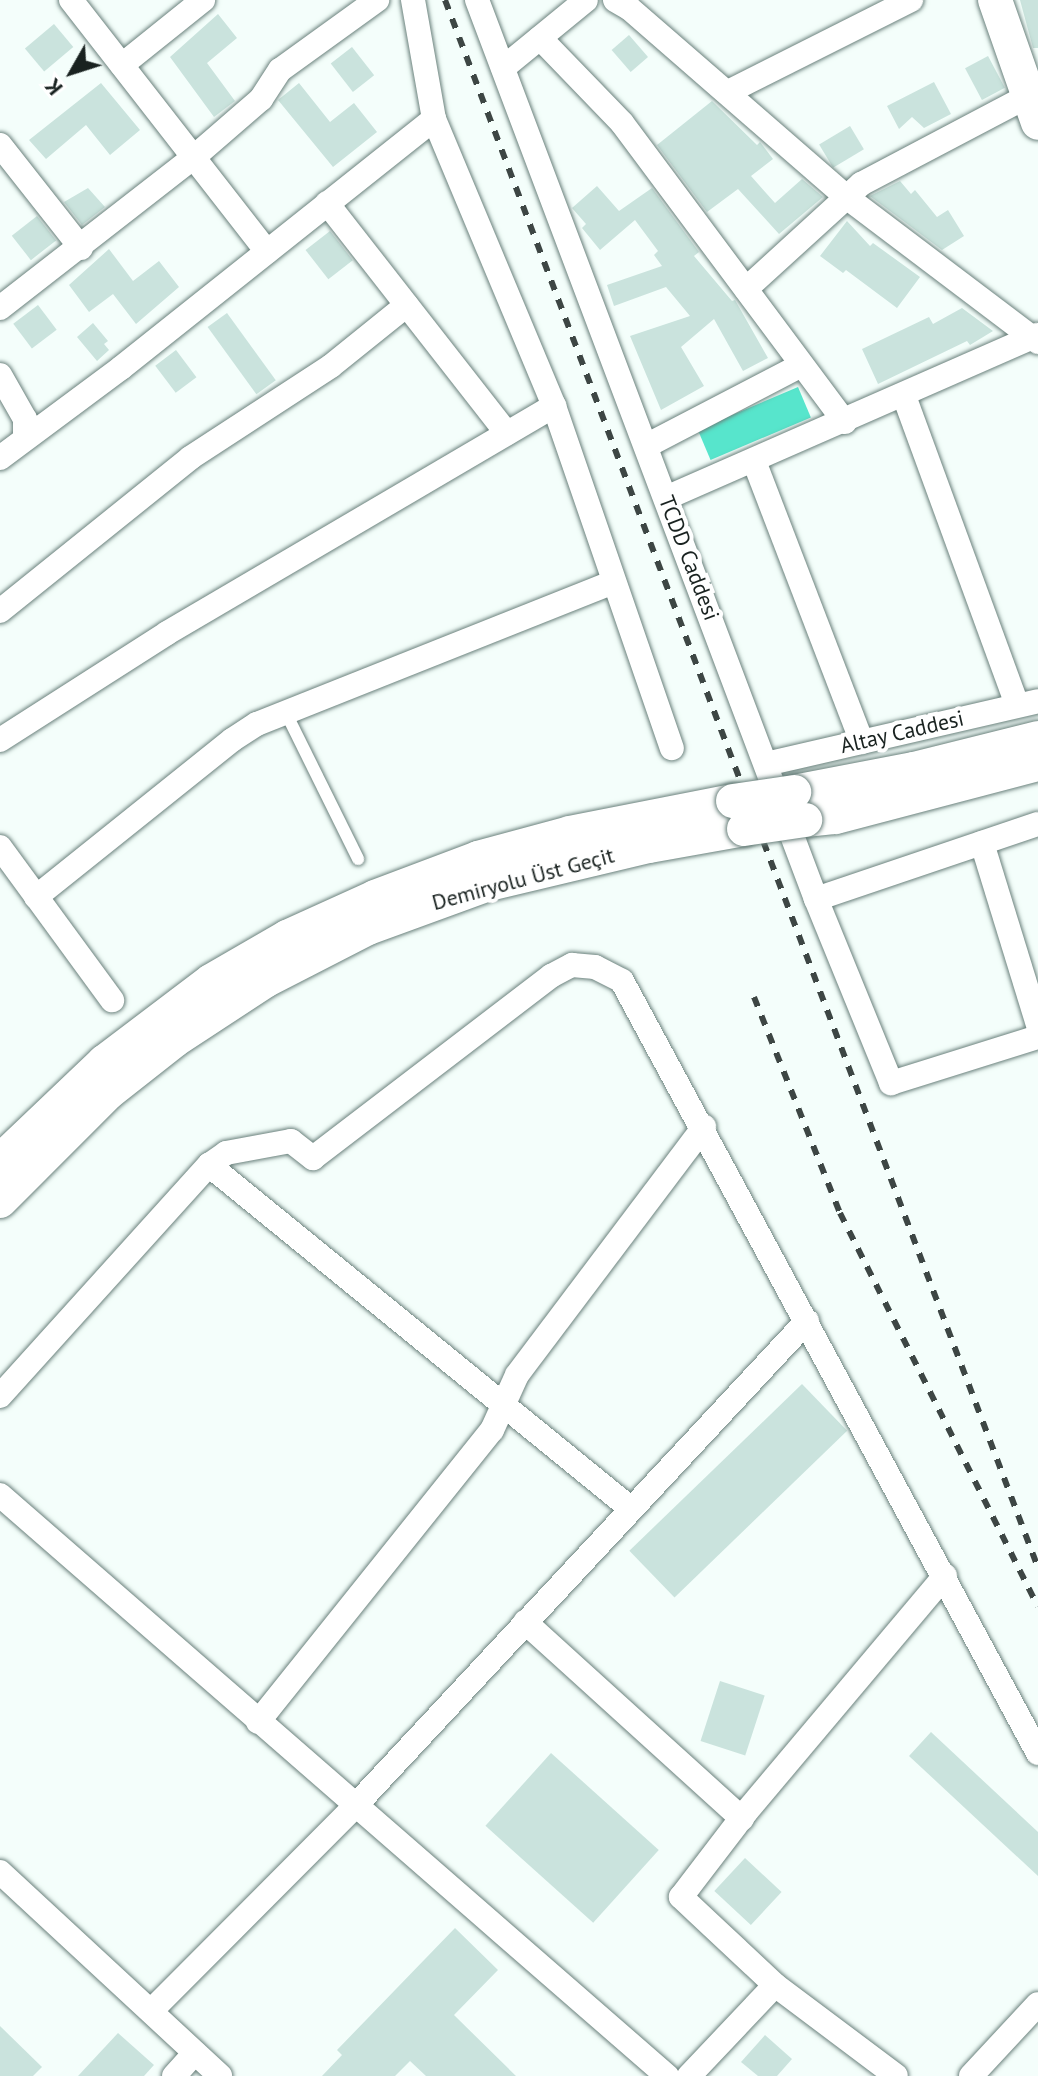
<!DOCTYPE html>
<meta charset="utf-8">
<style>
body{margin:0}
#map{position:relative;width:1038px;height:2076px;overflow:hidden;background:#f4fefb;font-family:"PT Sans",sans-serif}
div>[style]{position:absolute}
[style*='--x']{left:calc(var(--x)*1px);top:calc(var(--y)*1px);width:calc(var(--w)*1px);rotate:calc(var(--a)*1deg)}
.forest>*{inset:0;background:#57e5cc;transform-origin:0 0}
.building>*{inset:0;background:#cae3dd;transform-origin:0 0}
.roads{filter:drop-shadow(0 0 2px #6a817c) drop-shadow(0 0 2px #6a817c)}
.lane>*{height:12px;margin:-6px;padding:0 6px;transform-origin:6px;border-radius:6px;background:#fff}
.street>*{height:24px;margin:-12px;padding:0 12px;transform-origin:12px;border-radius:12px;background:#fff}
.secondary>*{height:34px;margin:-17px;padding:0 17px;transform-origin:17px;border-radius:17px;background:#fff}
.rail>*{height:6px;margin-top:-3px;transform-origin:0;background:repeating-linear-gradient(90deg,#3d4644 0 10px,transparent 0 20px)}
.bridges{filter:drop-shadow(0 0 2px #6a817c) drop-shadow(0 0 2px #6a817c)}
.secondary-bridge>*{height:34px;margin:-17px;padding:0 17px;transform-origin:17px;border-radius:17px;background:#fff}
span{translate:-50% -50%;white-space:nowrap;text-align:center;line-height:1.15;-webkit-text-stroke:8px #fff;paint-order:stroke}
.street-label{font-size:22px;color:#192220}
.north{position:absolute;left:32px;top:32px;width:80px;height:80px;-webkit-text-stroke:6px #fff;paint-order:stroke;rotate:231deg;font-size:22px;font-weight:700;line-height:32px;text-align:center;color:#192220}
.north::after{content:'';display:block;margin:auto;width:28px;height:36px;background:#192220;clip-path:polygon(50% 0,100% 100%,50% 72%,0 100%)}
</style>
<div id="map">
<div class="forest">
<i style="left:798px;top:387px;width:33px;height:109px;rotate:67deg"></i>
</div>
<div class="building">
<i style="clip-path:polygon(1020px 0,1038px 0,1038px 48px,1033px 48px)"></i>
<i style="clip-path:polygon(218px 14px,237px 38px,207px 63px,235px 101px,214px 117px,170px 57px)"></i>
<i style="left:54px;top:24px;width:30px;height:38px;rotate:50deg"></i>
<i style="left:629px;top:35px;width:29px;height:23px;rotate:49deg"></i>
<i style="left:352px;top:47px;width:36px;height:27px;rotate:52deg"></i>
<i style="left:988px;top:56px;width:36px;height:26px;rotate:62deg"></i>
<i style="clip-path:polygon(934px 82px,951px 114px,924px 128px,912px 117px,899px 129px,887px 106px)"></i>
<i style="clip-path:polygon(101px 83px,140px 130px,110px 155px,86px 125px,46px 159px,29px 140px)"></i>
<i style="clip-path:polygon(299px 83px,330px 122px,354px 103px,377px 132px,333px 167px,278px 100px)"></i>
<i style="clip-path:polygon(712px 101px,757px 145px,760px 142px,773px 159px,751px 176px,775px 203px,802px 179px,823px 197px,779px 234px,738px 189px,707px 212px,657px 145px)"></i>
<i style="left:850px;top:126px;width:27px;height:36px;rotate:59deg"></i>
<i style="clip-path:polygon(900px 181px,911px 194px,915px 190px,937px 217px,948px 210px,964px 236px,942px 250px,870px 196px)"></i>
<i style="clip-path:polygon(597px 186px,619px 211px,652px 188px,699px 252px,694px 256px,732px 301px,735px 300px,768px 358px,743px 371px,714px 319px,681px 347px,704px 386px,661px 410px,630px 336px,690px 316px,666px 287px,614px 306px,607px 285px,662px 266px,654px 255px,658px 251px,635px 220px,600px 250px,582px 228px,586px 224px,572px 208px)"></i>
<i style="clip-path:polygon(88px 188px,105px 207px,82px 225px,64px 202px)"></i>
<i style="left:37px;top:216px;width:31px;height:32px;rotate:52deg"></i>
<i style="clip-path:polygon(847px 221px,870px 246px,873px 243px,920px 277px,897px 308px,846px 270px,843px 273px,820px 256px)"></i>
<i style="left:330px;top:231px;width:37px;height:31px;rotate:52deg"></i>
<i style="clip-path:polygon(109px 249px,133px 281px,159px 261px,179px 287px,136px 324px,113px 294px,89px 312px,69px 285px)"></i>
<i style="left:38px;top:305px;width:31px;height:31px;rotate:53deg"></i>
<i style="clip-path:polygon(962px 308px,993px 331px,970px 345px,967px 341px,878px 384px,862px 349px,929px 317px,933px 324px)"></i>
<i style="left:227px;top:313px;width:83px;height:24px;rotate:54deg"></i>
<i style="clip-path:polygon(93px 323px,108px 341px,104px 344px,109px 350px,97px 361px,77px 337px)"></i>
<i style="left:176px;top:350px;width:34px;height:26px;rotate:53deg"></i>
<i style="left:802px;top:1384px;width:65px;height:240px;rotate:46deg"></i>
<i style="left:720px;top:1681px;width:47px;height:63px;rotate:18deg"></i>
<i style="clip-path:polygon(931px 1732px,1038px 1832px,1038px 1876px,909px 1756px)"></i>
<i style="left:551px;top:1753px;width:145px;height:98px;rotate:42deg"></i>
<i style="left:745px;top:1858px;width:50px;height:45px;rotate:43deg"></i>
<i style="clip-path:polygon(455px 1928px,498px 1970px,454px 2015px,516px 2076px,426px 2076px,410px 2061px,395px 2076px,322px 2076px,342px 2055px,337px 2050px)"></i>
<i style="clip-path:polygon(0 2026px,42px 2067px,33px 2076px,0 2076px)"></i>
<i style="clip-path:polygon(118px 2033px,154px 2065px,144px 2076px,78px 2076px)"></i>
<i style="clip-path:polygon(765px 2035px,792px 2059px,777px 2076px,758px 2076px,741px 2062px)"></i>
</div>
<div class="roads">
<div class="lane">
<i style="--x:286;--y:713;--w:163;--a:63.7"></i>
</div>
<div class="street">
<i style="--x:71;--y:0;--w:319;--a:52.1"></i>
<i style="--x:413;--y:0;--w:121;--a:80"></i>
<i style="--x:434;--y:119;--w:311;--a:67.3"></i>
<i style="--x:554;--y:406;--w:362;--a:71"></i>
<i style="--x:477;--y:0;--w:961;--a:69.34"></i>
<i style="--x:816;--y:899;--w:234;--a:-18.7"></i>
<i style="--x:615;--y:0;--w:16;--a:30"></i>
<i style="--x:629;--y:8;--w:286;--a:41"></i>
<i style="--x:845;--y:196;--w:242;--a:37.1"></i>
<i style="--x:540;--y:38;--w:118;--a:46"></i>
<i style="--x:622;--y:123;--w:373;--a:53.3"></i>
<i style="--x:122;--y:65;--w:104;--a:-38.7"></i>
<i style="--x:503;--y:68;--w:107;--a:-39.3"></i>
<i style="--x:728;--y:92;--w:205;--a:-26.7"></i>
<i style="--x:0;--y:145;--w:131;--a:51.8"></i>
<i style="--x:327;--y:203;--w:292;--a:52"></i>
<i style="--x:746;--y:289;--w:156;--a:-42.4"></i>
<i style="--x:861;--y:184;--w:187;--a:-27.8"></i>
<i style="--x:0;--y:308;--w:246;--a:-37.9"></i>
<i style="--x:194;--y:157;--w:89;--a:-40.9"></i>
<i style="--x:261;--y:99;--w:35;--a:-57"></i>
<i style="--x:280;--y:70;--w:120;--a:-35.8"></i>
<i style="--x:0;--y:375;--w:51;--a:60.4"></i>
<i style="--x:25;--y:419;--w:19;--a:90"></i>
<i style="--x:904;--y:396;--w:329;--a:69.9"></i>
<i style="--x:646;--y:446;--w:174;--a:-27.5"></i>
<i style="--x:0;--y:458;--w:151;--a:-36.6"></i>
<i style="--x:121;--y:368;--w:400;--a:-38.5"></i>
<i style="--x:754;--y:461;--w:301;--a:69"></i>
<i style="--x:666;--y:498;--w:406;--a:-23.7"></i>
<i style="--x:0;--y:611;--w:244;--a:-38.8"></i>
<i style="--x:190;--y:458;--w:168;--a:-33.1"></i>
<i style="--x:331;--y:366;--w:97;--a:-38.8"></i>
<i style="--x:0;--y:740;--w:198;--a:-32.6"></i>
<i style="--x:167;--y:633;--w:449;--a:-30.4"></i>
<i style="--x:766;--y:764;--w:279;--a:-13"></i>
<i style="--x:982;--y:843;--w:190;--a:72.9"></i>
<i style="--x:0;--y:847;--w:190;--a:53.8"></i>
<i style="--x:36;--y:897;--w:251;--a:-38.7"></i>
<i style="--x:232;--y:740;--w:30;--a:-33"></i>
<i style="--x:257;--y:724;--w:383;--a:-21.7"></i>
<i style="--x:816;--y:899;--w:199;--a:67.8"></i>
<i style="--x:891;--y:1083;--w:154;--a:-17.4"></i>
<i style="--x:209;--y:1165;--w:543;--a:39.17"></i>
<i style="--x:0;--y:1396;--w:312;--a:-47.9"></i>
<i style="--x:209;--y:1165;--w:21;--a:-35"></i>
<i style="--x:226;--y:1153;--w:66;--a:-10.5"></i>
<i style="--x:291;--y:1141;--w:28;--a:38"></i>
<i style="--x:313;--y:1158;--w:300;--a:-37.4"></i>
<i style="--x:551;--y:976;--w:24;--a:-28"></i>
<i style="--x:572;--y:965;--w:23;--a:5"></i>
<i style="--x:595;--y:967;--w:30;--a:27"></i>
<i style="--x:622;--y:981;--w:877;--a:61.68"></i>
<i style="--x:0;--y:1495;--w:885;--a:41.06"></i>
<i style="--x:525;--y:1622;--w:293;--a:42.2"></i>
<i style="--x:258;--y:1722;--w:374;--a:-51.3"></i>
<i style="--x:492;--y:1430;--w:60;--a:-65.6"></i>
<i style="--x:517;--y:1375;--w:311;--a:-53"></i>
<i style="--x:0;--y:1872;--w:300;--a:42.8"></i>
<i style="--x:775;--y:1985;--w:129;--a:-136.9"></i>
<i style="--x:681;--y:1897;--w:107;--a:-52.6"></i>
<i style="--x:746;--y:1812;--w:309;--a:-49.9"></i>
<i style="--x:151;--y:2011;--w:289;--a:-45.1"></i>
<i style="--x:355;--y:1806;--w:663;--a:-47.02"></i>
<i style="--x:174;--y:2076;--w:31;--a:-48"></i>
<i style="--x:689;--y:2076;--w:125;--a:-46.6"></i>
<i style="--x:775;--y:1985;--w:151;--a:36.9"></i>
<i style="--x:971;--y:2076;--w:98;--a:-47.1"></i>
</div>
<div class="secondary">
<i style="--x:995;--y:0;--w:130;--a:70.7"></i>
<i style="--x:794;--y:792;--w:122;--a:-10.9"></i>
<i style="--x:914;--y:769;--w:128;--a:-14"></i>
<i style="--x:805;--y:820;--w:31;--a:-6"></i>
<i style="--x:836;--y:817;--w:209;--a:-14.7"></i>
<i style="--x:0;--y:1161;--w:144;--a:-43.6"></i>
<i style="--x:104;--y:1062;--w:134;--a:-37.1"></i>
<i style="--x:211;--y:981;--w:88;--a:-30.1"></i>
<i style="--x:287;--y:937;--w:97;--a:-24.4"></i>
<i style="--x:375;--y:897;--w:110;--a:-20.7"></i>
<i style="--x:478;--y:858;--w:95;--a:-15.2"></i>
<i style="--x:570;--y:833;--w:166;--a:-11.1"></i>
<i style="--x:0;--y:1201;--w:153;--a:-45"></i>
<i style="--x:108;--y:1093;--w:85;--a:-38.3"></i>
<i style="--x:175;--y:1040;--w:108;--a:-33.2"></i>
<i style="--x:265;--y:981;--w:116;--a:-27.2"></i>
<i style="--x:368;--y:928;--w:129;--a:-20"></i>
<i style="--x:489;--y:884;--w:164;--a:-13.4"></i>
<i style="--x:649;--y:846;--w:97;--a:-10.1"></i>
</div>
</div>
<div class="rail">
<i style="--x:445;--y:0;--w:1676;--a:69.28"></i>
<i style="--x:754;--y:997;--w:232;--a:68.3"></i>
<i style="--x:840;--y:1213;--w:440;--a:63.3"></i>
</div>
<div class="bridges">
<div class="secondary-bridge">
<i style="--x:733;--y:801;--w:62;--a:-8.4"></i>
<i style="--x:744;--y:829;--w:62;--a:-8.4"></i>
</div>
</div>
<div class="street-label">
<span style="left:689px;top:558px;rotate:69deg">TCDD Caddesi</span>
<span style="left:902px;top:732px;rotate:-13deg">Altay Caddesi</span>
<span style="left:523px;top:879px;rotate:-15deg">Demiryolu Üst Geçit</span>
</div>
<div class="north">K</div>
</div>
